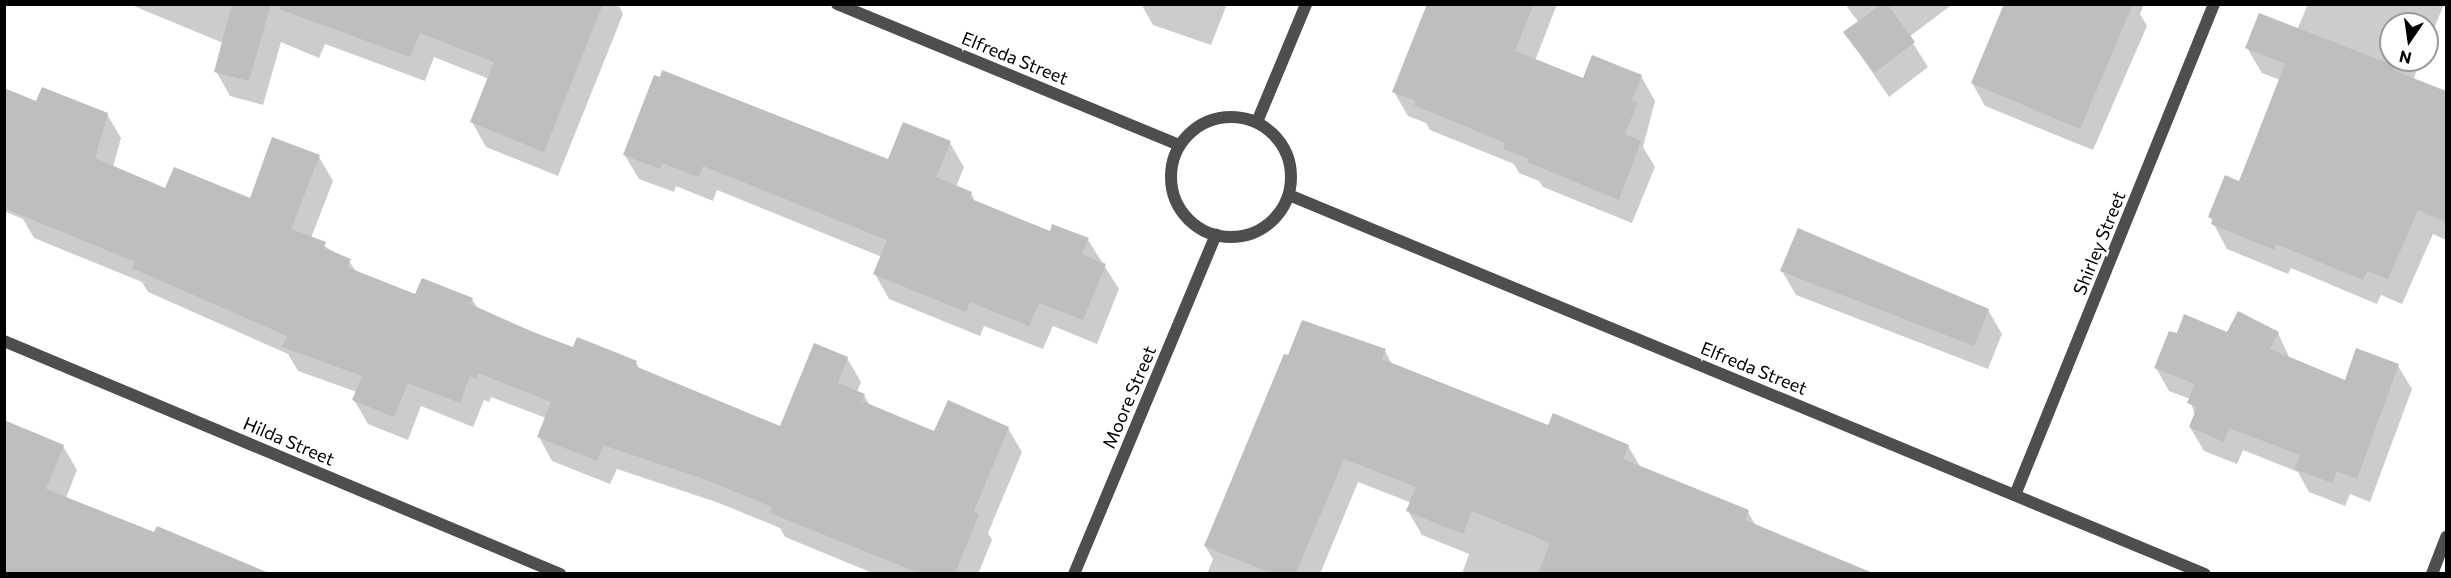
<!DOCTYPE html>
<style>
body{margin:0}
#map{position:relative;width:2451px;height:578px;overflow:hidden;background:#fff;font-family:Commissioner,sans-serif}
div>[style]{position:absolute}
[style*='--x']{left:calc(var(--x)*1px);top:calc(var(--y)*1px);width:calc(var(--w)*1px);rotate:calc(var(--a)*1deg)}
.shadow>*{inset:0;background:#0003}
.building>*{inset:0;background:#bebebe}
.minor>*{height:12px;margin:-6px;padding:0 6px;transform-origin:6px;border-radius:6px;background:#4e4e4e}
.minor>.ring{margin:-6px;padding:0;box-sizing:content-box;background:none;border:12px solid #4e4e4e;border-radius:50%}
span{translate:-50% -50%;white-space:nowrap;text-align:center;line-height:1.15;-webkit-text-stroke:5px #fff;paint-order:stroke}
.street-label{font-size:18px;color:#000}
.frame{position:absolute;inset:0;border:6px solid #000;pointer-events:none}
.north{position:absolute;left:2379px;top:12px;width:60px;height:60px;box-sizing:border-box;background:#fff;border:2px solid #999;border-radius:50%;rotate:193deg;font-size:16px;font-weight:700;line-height:24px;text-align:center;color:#000}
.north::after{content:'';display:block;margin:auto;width:21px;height:27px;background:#000;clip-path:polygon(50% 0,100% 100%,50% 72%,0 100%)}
</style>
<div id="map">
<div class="shadow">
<i style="clip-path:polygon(129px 4px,618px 4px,623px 14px,558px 176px,486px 147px,472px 122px,489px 79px,434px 57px,425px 81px,325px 44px,319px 58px,281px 42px,263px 105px,230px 96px,216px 71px,223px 43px)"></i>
<i style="clip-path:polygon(1141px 4px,1227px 4px,1211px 45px,1153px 25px)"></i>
<i style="clip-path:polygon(1429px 4px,1557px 4px,1535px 61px,1584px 80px,1641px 76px,1655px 101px,1643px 147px,1655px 167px,1632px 223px,1543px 187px,1539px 181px,1519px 173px,1514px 164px,1430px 130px,1426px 123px,1408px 116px,1394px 92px)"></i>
<i style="clip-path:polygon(1845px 4px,1950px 4px,1950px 6px,1909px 37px,1928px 67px,1889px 97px,1845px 32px,1859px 23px)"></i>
<i style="clip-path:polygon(2006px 4px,2144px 4px,2140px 14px,2147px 26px,2093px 150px,1985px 106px,1972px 83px)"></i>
<i style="clip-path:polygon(2308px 4px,2444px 4px,2427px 46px,2427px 24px,2391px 24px,2391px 60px,2421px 60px,2413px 80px,2446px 93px,2446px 240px,2433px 234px,2402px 304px,2381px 295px,2377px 304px,2291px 268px,2288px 274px,2227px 249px,2210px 217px,2240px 183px,2280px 80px,2262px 73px,2247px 48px,2297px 30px)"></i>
<i style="clip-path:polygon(4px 90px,37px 103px,107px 114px,121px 138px,113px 167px,166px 190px,251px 200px,319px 157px,333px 181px,311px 238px,349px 261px,357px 273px,416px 296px,472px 299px,478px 309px,574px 349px,636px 362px,640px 370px,781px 428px,847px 358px,861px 382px,857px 392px,864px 395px,870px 406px,935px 433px,1008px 428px,1022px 452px,988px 533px,992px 540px,978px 574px,875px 574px,785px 537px,780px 528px,719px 503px,617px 469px,610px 484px,552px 461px,539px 437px,546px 418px,491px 397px,489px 402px,484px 400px,473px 427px,421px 406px,408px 440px,368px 424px,354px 400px,357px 392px,298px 371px,288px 354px,148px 292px,142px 282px,34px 238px,23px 219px,4px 211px)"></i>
<i style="clip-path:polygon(950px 143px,964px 167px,956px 187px,971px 193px,976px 203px,1051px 233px,1088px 240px,1119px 289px,1097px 344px,1053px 326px,1043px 349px,984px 326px,980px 336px,889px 299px,875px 274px,882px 257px,717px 190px,713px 201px,676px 186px,674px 192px,639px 179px,624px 154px,889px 161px)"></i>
<i style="clip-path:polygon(1782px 271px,1988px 310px,2002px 334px,1988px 369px,1796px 295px)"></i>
<i style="clip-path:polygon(2278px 333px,2290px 359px,2345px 382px,2398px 366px,2412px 389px,2370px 502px,2350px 494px,2345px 506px,2309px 492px,2298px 472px,2243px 450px,2237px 464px,2204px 451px,2190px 427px,2195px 415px,2190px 399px,2169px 391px,2156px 368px,2178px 335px)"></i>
<i style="clip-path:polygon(1385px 351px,1393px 366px,1548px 427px,1628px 446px,1641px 468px,1748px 512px,1756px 526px,1855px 566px,1859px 574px,1462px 574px,1469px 554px,1422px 535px,1408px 511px,1412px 503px,1358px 482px,1320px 574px,1207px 574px,1213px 559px,1205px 546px)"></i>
<i style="clip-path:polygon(4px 422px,63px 446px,77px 470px,66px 498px,155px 534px,157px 528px,271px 574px,4px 574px)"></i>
</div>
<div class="building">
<i style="clip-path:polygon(232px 4px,271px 4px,249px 81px,214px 72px)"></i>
<i style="clip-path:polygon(280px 4px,603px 4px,544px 152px,470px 122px,494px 62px,420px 33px,410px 57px,279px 9px)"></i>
<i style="clip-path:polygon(1427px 4px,1534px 4px,1515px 51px,1583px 78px,1592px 55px,1642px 75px,1632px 100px,1638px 102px,1625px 134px,1641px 141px,1619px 200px,1527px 162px,1529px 159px,1503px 149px,1505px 143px,1414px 105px,1416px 101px,1392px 92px)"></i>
<i style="clip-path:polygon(1882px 4px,1887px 4px,1915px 42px,1874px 73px,1843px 32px)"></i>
<i style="clip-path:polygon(2004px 4px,2133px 4px,2080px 129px,1971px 83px)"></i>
<i style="clip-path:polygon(2259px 13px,2395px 66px,2393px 70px,2446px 91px,2446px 222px,2418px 210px,2388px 279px,2367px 271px,2363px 280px,2276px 244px,2274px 250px,2211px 224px,2213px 219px,2208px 217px,2225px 175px,2239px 181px,2285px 64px,2245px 48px)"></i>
<i style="clip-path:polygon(662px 70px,888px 159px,903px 122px,951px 141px,936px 177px,972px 192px,969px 198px,1050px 231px,1052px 224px,1089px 238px,1082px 254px,1106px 264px,1083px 320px,1039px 303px,1029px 326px,970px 302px,966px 312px,873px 274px,887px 240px,703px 166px,699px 177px,662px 163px,660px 169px,623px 155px,654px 75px,660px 77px)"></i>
<i style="clip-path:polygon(42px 87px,108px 113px,95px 158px,165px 188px,174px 167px,250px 198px,272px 137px,320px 155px,291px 229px,326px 242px,324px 248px,351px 259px,347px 267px,415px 294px,422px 278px,473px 298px,470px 304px,533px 332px,573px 347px,577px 337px,610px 350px,637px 361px,635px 366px,780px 426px,814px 343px,848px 357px,838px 383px,865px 394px,862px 401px,934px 431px,948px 400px,1009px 427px,974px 511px,979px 514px,955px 573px,919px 573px,770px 513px,772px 507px,704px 479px,603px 445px,597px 461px,537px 437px,551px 402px,478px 373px,476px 379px,470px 376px,460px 403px,408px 383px,394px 417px,352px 400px,362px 376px,282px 347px,287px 336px,132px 268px,135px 262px,4px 208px,4px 88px,36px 101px)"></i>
<i style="clip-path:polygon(1798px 228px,1989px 309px,1974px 346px,1780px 271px)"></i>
<i style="clip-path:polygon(2238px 311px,2279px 332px,2270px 349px,2345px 380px,2356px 348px,2399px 364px,2357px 479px,2337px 471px,2332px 483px,2294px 469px,2300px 455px,2229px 428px,2224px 442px,2189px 427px,2197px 407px,2187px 403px,2195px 384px,2154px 368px,2169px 331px,2177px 333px,2184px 314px,2227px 332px)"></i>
<i style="clip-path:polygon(1302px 320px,1386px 349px,1382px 359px,1548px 425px,1553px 413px,1629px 445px,1623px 459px,1749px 510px,1745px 520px,1873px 573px,1538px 573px,1550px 543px,1472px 511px,1463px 534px,1406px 511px,1416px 487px,1344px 459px,1296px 573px,1271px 573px,1204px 546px,1284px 354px,1288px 355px)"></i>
<i style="clip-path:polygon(4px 420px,64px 445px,46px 489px,154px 532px,157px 526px,269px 573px,4px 573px)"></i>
</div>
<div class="minor">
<i style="--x:837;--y:4;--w:370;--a:22.4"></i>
<i class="ring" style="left:1171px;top:117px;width:108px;height:108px"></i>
<i style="--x:1257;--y:122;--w:128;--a:-67.4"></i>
<i style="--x:1289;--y:195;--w:991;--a:22.48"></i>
<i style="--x:4;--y:341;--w:603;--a:22.74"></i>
<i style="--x:2015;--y:495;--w:530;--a:-67.94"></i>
<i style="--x:1074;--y:574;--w:368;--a:-67.3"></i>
<i style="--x:2432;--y:574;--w:40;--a:-69"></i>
</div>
<div class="street-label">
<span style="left:1015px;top:58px;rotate:22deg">Elfreda Street</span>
<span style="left:2099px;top:243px;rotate:-68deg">Shirley Street</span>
<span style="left:1754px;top:368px;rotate:22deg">Elfreda Street</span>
<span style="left:1129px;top:397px;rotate:-67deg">Moore Street</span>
<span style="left:289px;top:441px;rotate:23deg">Hilda Street</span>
</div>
<div class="frame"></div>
<div class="north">N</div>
</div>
